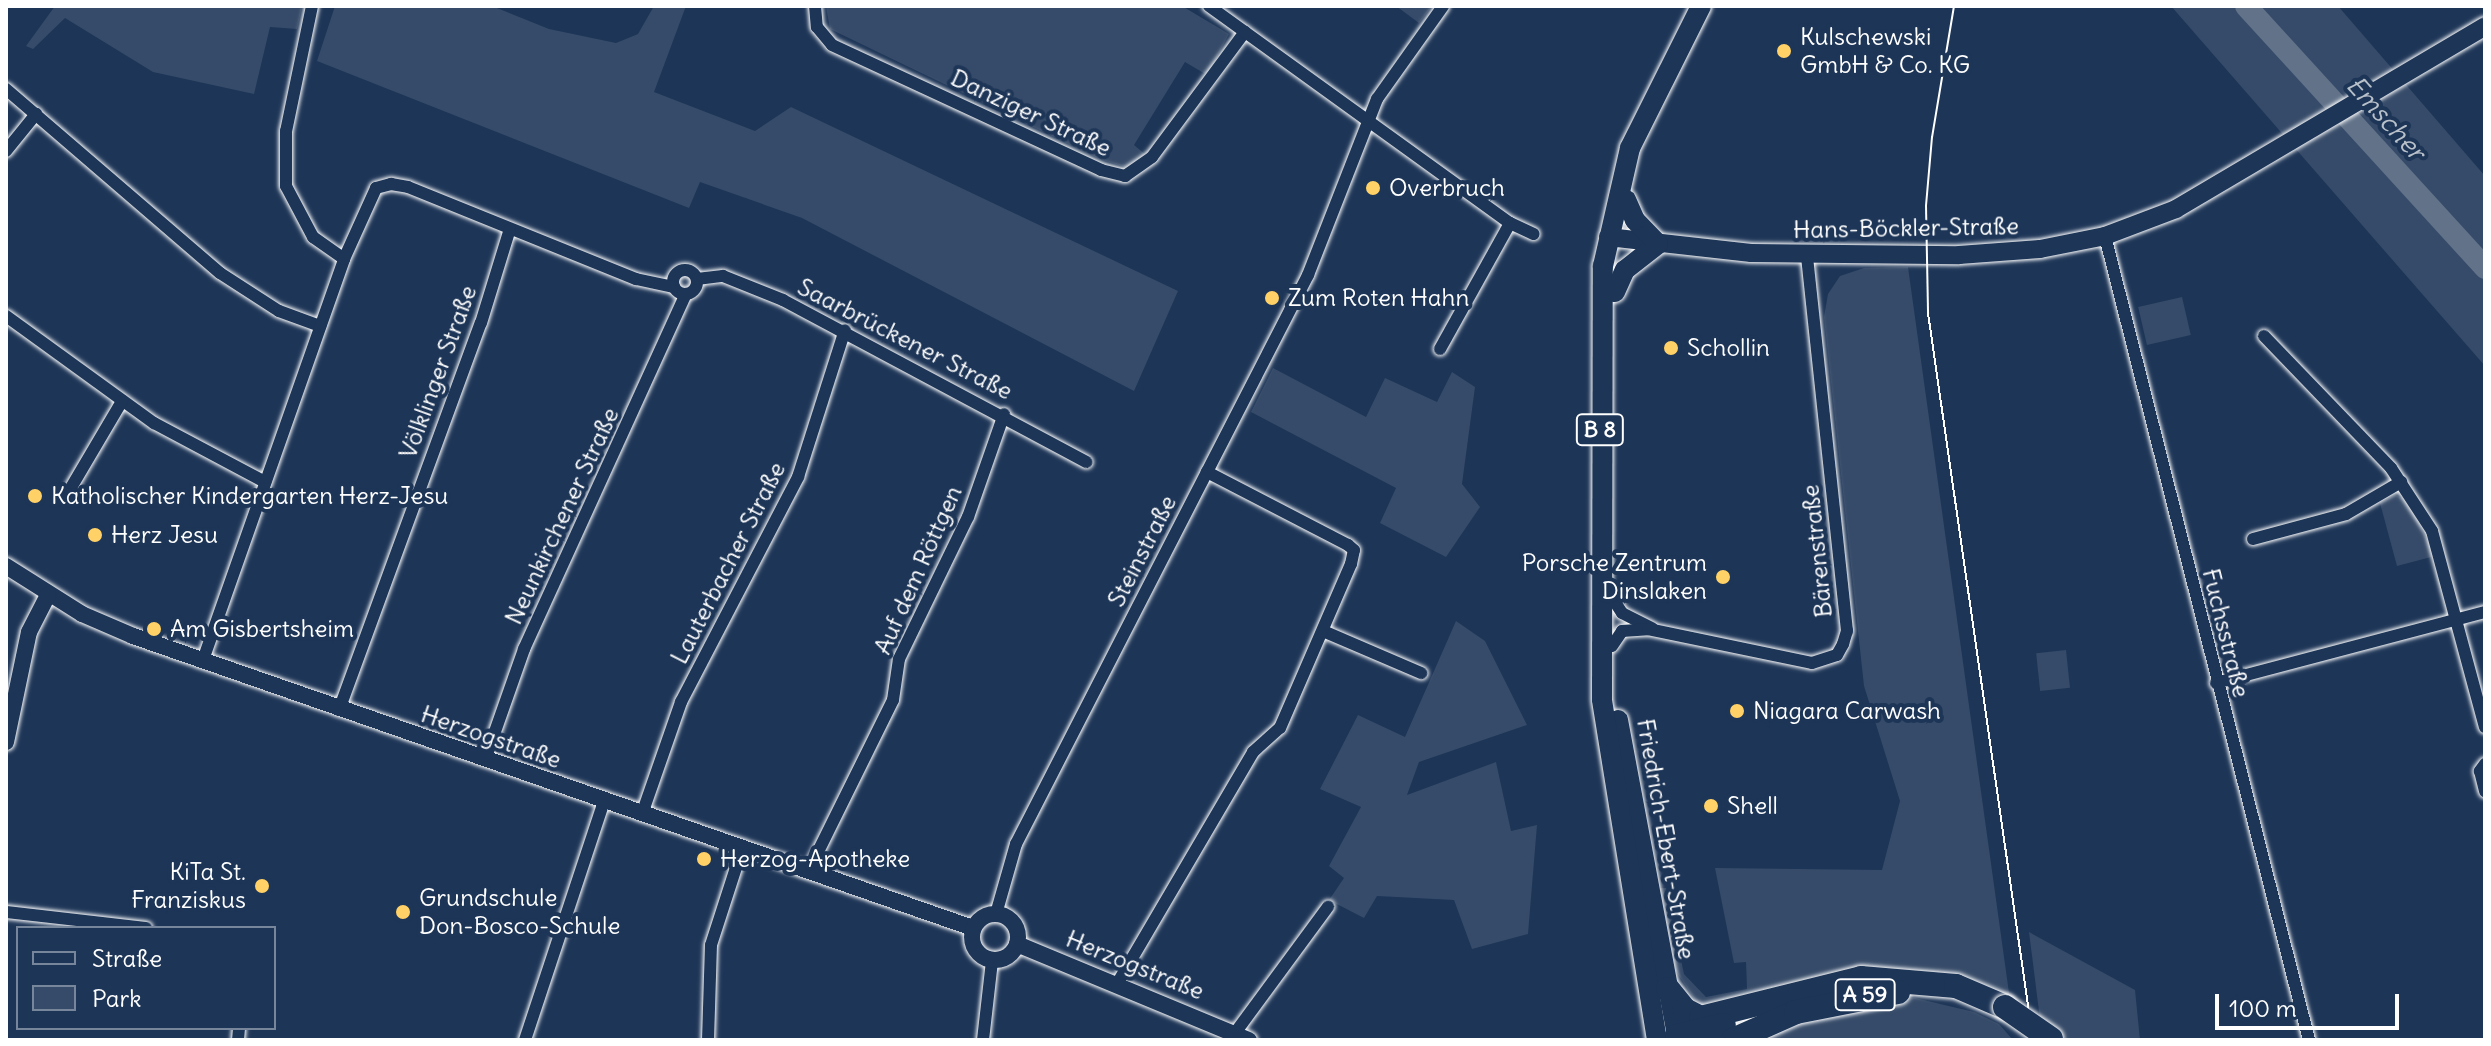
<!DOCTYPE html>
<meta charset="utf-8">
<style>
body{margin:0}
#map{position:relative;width:2491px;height:1046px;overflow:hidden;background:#1d3557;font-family:Delius,sans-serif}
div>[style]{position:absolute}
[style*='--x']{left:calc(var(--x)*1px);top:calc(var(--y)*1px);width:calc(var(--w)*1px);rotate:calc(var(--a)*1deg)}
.green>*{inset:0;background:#364b69;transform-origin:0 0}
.river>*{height:22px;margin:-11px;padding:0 11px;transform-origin:11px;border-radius:11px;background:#617289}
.roads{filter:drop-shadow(0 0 2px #fff) drop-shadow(0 0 2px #fff)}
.minor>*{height:12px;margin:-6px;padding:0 6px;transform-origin:6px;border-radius:6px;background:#1d3557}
.minor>.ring{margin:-6px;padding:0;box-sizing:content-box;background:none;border:12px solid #1d3557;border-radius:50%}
.tertiary>*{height:16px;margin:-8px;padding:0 8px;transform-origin:8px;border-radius:8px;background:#1d3557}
.tertiary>.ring{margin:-8px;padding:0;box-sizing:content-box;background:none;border:16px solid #1d3557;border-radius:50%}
.secondary>*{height:18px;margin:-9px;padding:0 9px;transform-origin:9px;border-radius:9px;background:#1d3557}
.primary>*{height:20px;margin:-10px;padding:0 10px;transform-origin:10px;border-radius:10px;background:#1d3557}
.motorway>*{height:24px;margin:-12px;padding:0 12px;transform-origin:12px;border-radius:12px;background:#1d3557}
.tram>*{height:2px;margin:-1px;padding:0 1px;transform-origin:1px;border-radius:1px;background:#fff}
.bridges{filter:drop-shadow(0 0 2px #fff) drop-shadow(0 0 2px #fff)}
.motorway-bridge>*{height:24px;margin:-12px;padding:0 12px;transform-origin:12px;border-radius:12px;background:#1d3557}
.dots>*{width:22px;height:22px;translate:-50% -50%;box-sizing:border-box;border:4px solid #1d3557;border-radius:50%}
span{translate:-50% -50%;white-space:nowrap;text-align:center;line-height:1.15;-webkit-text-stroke:8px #1d3557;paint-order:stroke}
.shield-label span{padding:2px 6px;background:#1d3557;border:2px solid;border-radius:6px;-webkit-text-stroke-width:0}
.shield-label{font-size:22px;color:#fff;font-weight:700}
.poi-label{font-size:24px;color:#fff}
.left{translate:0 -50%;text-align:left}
.right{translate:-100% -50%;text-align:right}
.street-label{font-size:24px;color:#fff}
.water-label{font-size:26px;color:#b8c0ca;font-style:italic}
.frame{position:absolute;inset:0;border:8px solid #fff;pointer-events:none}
.legend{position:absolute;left:16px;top:926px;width:260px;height:104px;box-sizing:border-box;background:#1d3557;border:2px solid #77869a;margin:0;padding:10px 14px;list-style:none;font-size:24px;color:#fff}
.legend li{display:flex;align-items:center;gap:16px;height:40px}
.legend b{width:40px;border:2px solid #77869a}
.scale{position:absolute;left:2215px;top:994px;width:184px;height:36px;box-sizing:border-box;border:4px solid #fff;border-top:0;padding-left:10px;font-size:24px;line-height:28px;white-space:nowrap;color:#fff;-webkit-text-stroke:6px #1d3557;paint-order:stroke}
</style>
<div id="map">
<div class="green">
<i style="clip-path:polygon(55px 6px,302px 6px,297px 29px,270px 27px,254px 94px,153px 72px,65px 18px,33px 49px,26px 46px)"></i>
<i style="clip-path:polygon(335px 6px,492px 6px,549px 29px,616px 43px,638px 34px,654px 6px,686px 6px,654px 92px,755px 131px,791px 107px,1178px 291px,1134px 391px,802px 218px,700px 182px,689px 208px,317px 61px)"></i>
<i style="clip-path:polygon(826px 6px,1182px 6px,1229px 34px,1207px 75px,1185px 62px,1134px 145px,1147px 156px,1129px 168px,1100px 159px,830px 29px)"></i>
<i style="clip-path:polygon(1396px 6px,1432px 6px,1419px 23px)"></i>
<i style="clip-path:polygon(2171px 6px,2338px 6px,2485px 176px,2485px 366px)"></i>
<i style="clip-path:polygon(1908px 267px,2010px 1000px,1935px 972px,1877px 969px,1701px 1009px,1676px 971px,1660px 888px,1666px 888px,1684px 974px,1706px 997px,1747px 989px,1746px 962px,1734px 963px,1715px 868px,1882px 870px,1900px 801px,1864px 686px,1824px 317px,1828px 294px,1840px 276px,1864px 268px)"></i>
<i style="left:2182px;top:297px;width:39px;height:45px;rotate:77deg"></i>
<i style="clip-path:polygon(1273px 368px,1366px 417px,1385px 378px,1437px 402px,1452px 372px,1475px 387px,1462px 484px,1480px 507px,1446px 557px,1380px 523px,1396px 488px,1251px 412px)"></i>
<i style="clip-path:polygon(2395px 495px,2407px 500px,2435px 556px,2397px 566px,2380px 503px)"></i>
<i style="clip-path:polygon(1456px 621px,1485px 641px,1527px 725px,1419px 762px,1407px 795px,1496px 762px,1511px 831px,1537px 825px,1528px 934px,1472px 949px,1454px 900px,1377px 896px,1364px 918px,1329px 900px,1344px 878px,1329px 866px,1361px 807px,1320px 789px,1358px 715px,1405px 737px)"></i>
<i style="left:2066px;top:650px;width:38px;height:30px;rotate:84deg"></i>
<i style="clip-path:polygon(2029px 932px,2135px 990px,2140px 1040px,2068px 1040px,2040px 1019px)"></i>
<i style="clip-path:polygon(1915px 998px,1974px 1012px,1999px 1024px,2013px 1040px,1744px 1040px,1880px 999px)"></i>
</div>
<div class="river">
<i style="--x:2246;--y:6;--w:355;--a:47.6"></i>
</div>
<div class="roads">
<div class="minor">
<i style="--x:312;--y:6;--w:128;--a:101.7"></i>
<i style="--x:286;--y:131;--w:55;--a:90"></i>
<i style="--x:286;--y:186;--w:58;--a:62.1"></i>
<i style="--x:313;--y:237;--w:38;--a:35"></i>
<i style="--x:815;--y:6;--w:21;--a:85"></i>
<i style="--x:817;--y:27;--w:23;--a:50"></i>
<i style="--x:832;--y:45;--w:297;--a:24.9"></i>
<i style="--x:1101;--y:170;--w:25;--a:14"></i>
<i style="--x:1125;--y:176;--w:33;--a:-35"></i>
<i style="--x:1152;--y:157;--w:156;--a:-53.4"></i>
<i style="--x:1209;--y:6;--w:371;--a:35.8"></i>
<i style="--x:1510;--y:223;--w:26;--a:25"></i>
<i style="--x:6;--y:89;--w:282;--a:40.7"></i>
<i style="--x:220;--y:273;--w:70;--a:32.8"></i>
<i style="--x:279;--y:311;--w:44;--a:20.1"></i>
<i style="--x:6;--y:151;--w:48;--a:-51"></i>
<i style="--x:2105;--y:236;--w:829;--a:75.76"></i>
<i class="ring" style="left:673px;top:270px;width:12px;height:12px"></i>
<i style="--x:697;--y:279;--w:26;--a:-7"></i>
<i style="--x:723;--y:276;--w:65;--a:21.8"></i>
<i style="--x:783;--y:300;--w:344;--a:28.1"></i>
<i style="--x:6;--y:316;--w:183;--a:35.9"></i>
<i style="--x:154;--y:423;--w:126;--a:28"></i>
<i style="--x:2264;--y:336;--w:183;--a:46.1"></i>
<i style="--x:2391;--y:468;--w:75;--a:56.9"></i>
<i style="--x:2432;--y:531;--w:203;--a:74.9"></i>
<i style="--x:1440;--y:349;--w:144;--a:-60.9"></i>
<i style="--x:72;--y:486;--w:99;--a:-59.5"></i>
<i style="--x:2253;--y:539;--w:96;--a:-15"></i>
<i style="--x:2346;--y:514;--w:64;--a:-30.2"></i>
<i style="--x:1611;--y:596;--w:20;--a:57"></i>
<i style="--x:1622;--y:613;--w:34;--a:27"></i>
<i style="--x:1323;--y:631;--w:107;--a:23.2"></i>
<i style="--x:1612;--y:646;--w:18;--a:-56"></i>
<i style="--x:1622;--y:631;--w:26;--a:-4"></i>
<i style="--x:1648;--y:629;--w:167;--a:11.7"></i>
<i style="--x:1812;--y:663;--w:26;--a:-18"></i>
<i style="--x:1837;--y:655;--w:13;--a:-61"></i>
<i style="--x:1843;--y:644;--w:14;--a:-73"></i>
<i style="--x:1847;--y:631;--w:379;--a:-96.1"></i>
<i style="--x:203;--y:660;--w:425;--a:-70.6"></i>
<i style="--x:344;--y:259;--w:78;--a:-65.7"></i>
<i style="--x:376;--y:188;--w:16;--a:-15"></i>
<i style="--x:391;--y:184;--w:17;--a:10"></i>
<i style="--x:408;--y:187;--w:246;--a:22"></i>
<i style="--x:636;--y:279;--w:39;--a:12"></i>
<i style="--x:2216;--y:683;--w:278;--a:-14.8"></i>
<i style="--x:339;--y:710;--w:412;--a:-69.9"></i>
<i style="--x:481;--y:323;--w:98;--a:-72.9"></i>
<i style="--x:485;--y:760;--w:118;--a:-70.6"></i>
<i style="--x:524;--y:649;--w:390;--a:-65.5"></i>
<i style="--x:2485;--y:764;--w:9;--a:126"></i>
<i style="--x:2480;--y:771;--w:21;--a:76"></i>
<i style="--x:642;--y:814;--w:119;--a:-70.8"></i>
<i style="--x:681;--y:702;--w:254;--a:-62.5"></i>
<i style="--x:798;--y:477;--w:154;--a:-72.3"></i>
<i style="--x:808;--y:872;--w:192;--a:-63.7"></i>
<i style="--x:893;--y:700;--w:41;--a:-81.7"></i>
<i style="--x:899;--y:659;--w:158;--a:-64.1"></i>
<i style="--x:968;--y:517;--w:109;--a:-70.7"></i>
<i style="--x:6;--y:912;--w:141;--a:6.5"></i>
<i style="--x:996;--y:914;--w:73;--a:-74.1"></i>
<i style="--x:1016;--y:844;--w:640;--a:-62.83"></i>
<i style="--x:1308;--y:275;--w:189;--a:-68.6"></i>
<i style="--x:1377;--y:99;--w:114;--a:-54.6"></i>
<i style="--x:1117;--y:984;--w:269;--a:-59.6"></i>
<i style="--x:1253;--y:752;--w:36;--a:-42"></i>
<i style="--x:1280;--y:728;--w:179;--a:-66.6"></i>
<i style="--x:1351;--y:564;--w:14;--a:-78"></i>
<i style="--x:1354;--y:550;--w:8;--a:-140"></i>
<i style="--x:1348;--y:545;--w:159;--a:-152.6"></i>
<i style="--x:1235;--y:1033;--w:157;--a:-53.6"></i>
<i style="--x:238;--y:1040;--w:12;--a:-85"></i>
<i style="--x:525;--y:1040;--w:252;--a:-71.7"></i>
<i style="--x:708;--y:1040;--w:95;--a:-88.2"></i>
<i style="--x:711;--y:945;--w:101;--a:-72.1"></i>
<i style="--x:983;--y:1040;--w:80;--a:-83.5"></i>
</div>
<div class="tertiary">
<i style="--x:6;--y:566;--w:90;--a:32.3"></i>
<i style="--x:82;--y:614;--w:56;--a:23.3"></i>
<i style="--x:133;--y:636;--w:889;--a:19.17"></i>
<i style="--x:6;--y:742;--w:112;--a:-78.2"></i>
<i style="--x:29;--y:632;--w:42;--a:-62.8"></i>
<i class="ring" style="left:972px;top:914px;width:30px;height:30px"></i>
<i style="--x:1017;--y:944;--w:251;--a:22.5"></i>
</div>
<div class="secondary">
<i style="--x:1608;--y:237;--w:144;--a:6.4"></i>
<i style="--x:1751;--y:253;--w:208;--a:0.6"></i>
<i style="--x:1959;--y:255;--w:81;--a:-4.2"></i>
<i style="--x:2040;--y:249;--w:66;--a:-11.3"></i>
<i style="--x:2105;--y:236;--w:76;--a:-20.8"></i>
<i style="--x:2176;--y:209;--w:359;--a:-30.6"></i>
</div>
<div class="primary">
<i style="--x:1615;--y:292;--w:24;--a:-66"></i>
<i style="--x:1625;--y:270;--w:42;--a:-38.2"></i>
<i style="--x:1658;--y:244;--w:33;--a:-134"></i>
<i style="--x:1635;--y:220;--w:22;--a:-114"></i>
<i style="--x:1618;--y:720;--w:321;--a:79.4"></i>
<i style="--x:1677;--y:1036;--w:6;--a:141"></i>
<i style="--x:1657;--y:1040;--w:345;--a:-99.2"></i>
<i style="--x:1602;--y:699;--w:433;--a:-89.9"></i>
<i style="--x:1603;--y:266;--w:121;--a:-77.1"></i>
<i style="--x:1630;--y:148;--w:159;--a:-63.4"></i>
</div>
<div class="motorway">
<i style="--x:1668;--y:989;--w:27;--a:51"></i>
<i style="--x:1685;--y:1010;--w:18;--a:27"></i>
<i style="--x:1701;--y:1018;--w:165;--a:-14"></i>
<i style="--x:1861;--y:978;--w:95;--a:4.8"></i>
<i style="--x:1956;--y:986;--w:53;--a:23.2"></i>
<i style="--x:1677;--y:1036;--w:48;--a:-13.2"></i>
<i style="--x:1733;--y:1040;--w:69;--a:-24"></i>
<i style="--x:1796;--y:1012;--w:104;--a:-11.1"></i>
</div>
</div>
<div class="tram">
<i style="--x:1954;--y:6;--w:133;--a:99.5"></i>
<i style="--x:1932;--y:137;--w:69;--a:95"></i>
<i style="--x:1926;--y:206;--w:107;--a:88.9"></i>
<i style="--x:1928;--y:313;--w:735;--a:81.78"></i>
</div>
<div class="bridges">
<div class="motorway-bridge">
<i style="--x:2005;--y:1007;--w:56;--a:34.8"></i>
</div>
</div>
<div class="dots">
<i style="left:1784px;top:51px;background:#ffd166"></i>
<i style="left:1373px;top:188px;background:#ffd166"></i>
<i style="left:1272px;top:298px;background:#ffd166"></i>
<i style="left:1671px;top:348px;background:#ffd166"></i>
<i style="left:35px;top:496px;background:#ffd166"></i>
<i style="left:95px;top:535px;background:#ffd166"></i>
<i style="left:1723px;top:577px;background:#ffd166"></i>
<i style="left:154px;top:629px;background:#ffd166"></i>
<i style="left:1737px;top:711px;background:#ffd166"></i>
<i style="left:1711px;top:806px;background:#ffd166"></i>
<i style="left:704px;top:859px;background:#ffd166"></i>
<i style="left:262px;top:886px;background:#ffd166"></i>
<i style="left:403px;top:912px;background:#ffd166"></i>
</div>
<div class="shield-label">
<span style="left:1600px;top:430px">B 8</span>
<span style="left:1865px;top:995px">A 59</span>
</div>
<div class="poi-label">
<span class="left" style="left:1800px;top:51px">Kulschewski<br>GmbH &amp; Co. KG</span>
<span class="left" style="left:1389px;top:188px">Overbruch</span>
<span class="left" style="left:1288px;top:298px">Zum Roten Hahn</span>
<span class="left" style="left:1687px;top:348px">Schollin</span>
<span class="left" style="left:51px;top:496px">Katholischer Kindergarten Herz-Jesu</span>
<span class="left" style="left:111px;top:535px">Herz Jesu</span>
<span class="right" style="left:1707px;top:577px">Porsche Zentrum<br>Dinslaken</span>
<span class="left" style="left:170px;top:629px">Am Gisbertsheim</span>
<span class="left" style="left:1753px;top:711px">Niagara Carwash</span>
<span class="left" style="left:1727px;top:806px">Shell</span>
<span class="left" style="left:720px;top:859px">Herzog-Apotheke</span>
<span class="right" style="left:246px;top:886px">KiTa St.<br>Franziskus</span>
<span class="left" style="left:419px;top:912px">Grundschule<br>Don-Bosco-Schule</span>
</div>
<div class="street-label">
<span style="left:1031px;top:113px;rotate:25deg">Danziger Straße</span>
<span style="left:1906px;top:228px;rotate:-1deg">Hans-Böckler-Straße</span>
<span style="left:905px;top:339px;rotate:27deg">Saarbrückener Straße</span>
<span style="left:438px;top:372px;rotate:-70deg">Völklinger Straße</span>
<span style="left:562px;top:516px;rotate:-65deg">Neunkirchener Straße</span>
<span style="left:1142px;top:551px;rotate:-63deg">Steinstraße</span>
<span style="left:1817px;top:551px;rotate:-96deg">Bärenstraße</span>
<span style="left:728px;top:563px;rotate:-63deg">Lauterbacher Straße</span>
<span style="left:918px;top:570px;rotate:-66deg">Auf dem Röttgen</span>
<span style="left:2226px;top:633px;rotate:76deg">Fuchsstraße</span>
<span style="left:491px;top:737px;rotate:19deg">Herzogstraße</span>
<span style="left:1666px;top:839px;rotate:80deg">Friedrich-Ebert-Straße</span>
<span style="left:1135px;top:965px;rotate:22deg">Herzogstraße</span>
</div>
<div class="water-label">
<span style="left:2386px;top:118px;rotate:48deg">Emscher</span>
</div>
<div class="frame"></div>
<ul class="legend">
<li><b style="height:10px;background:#1d3557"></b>Straße</li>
<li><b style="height:22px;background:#364b69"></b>Park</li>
</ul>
<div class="scale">100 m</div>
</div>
